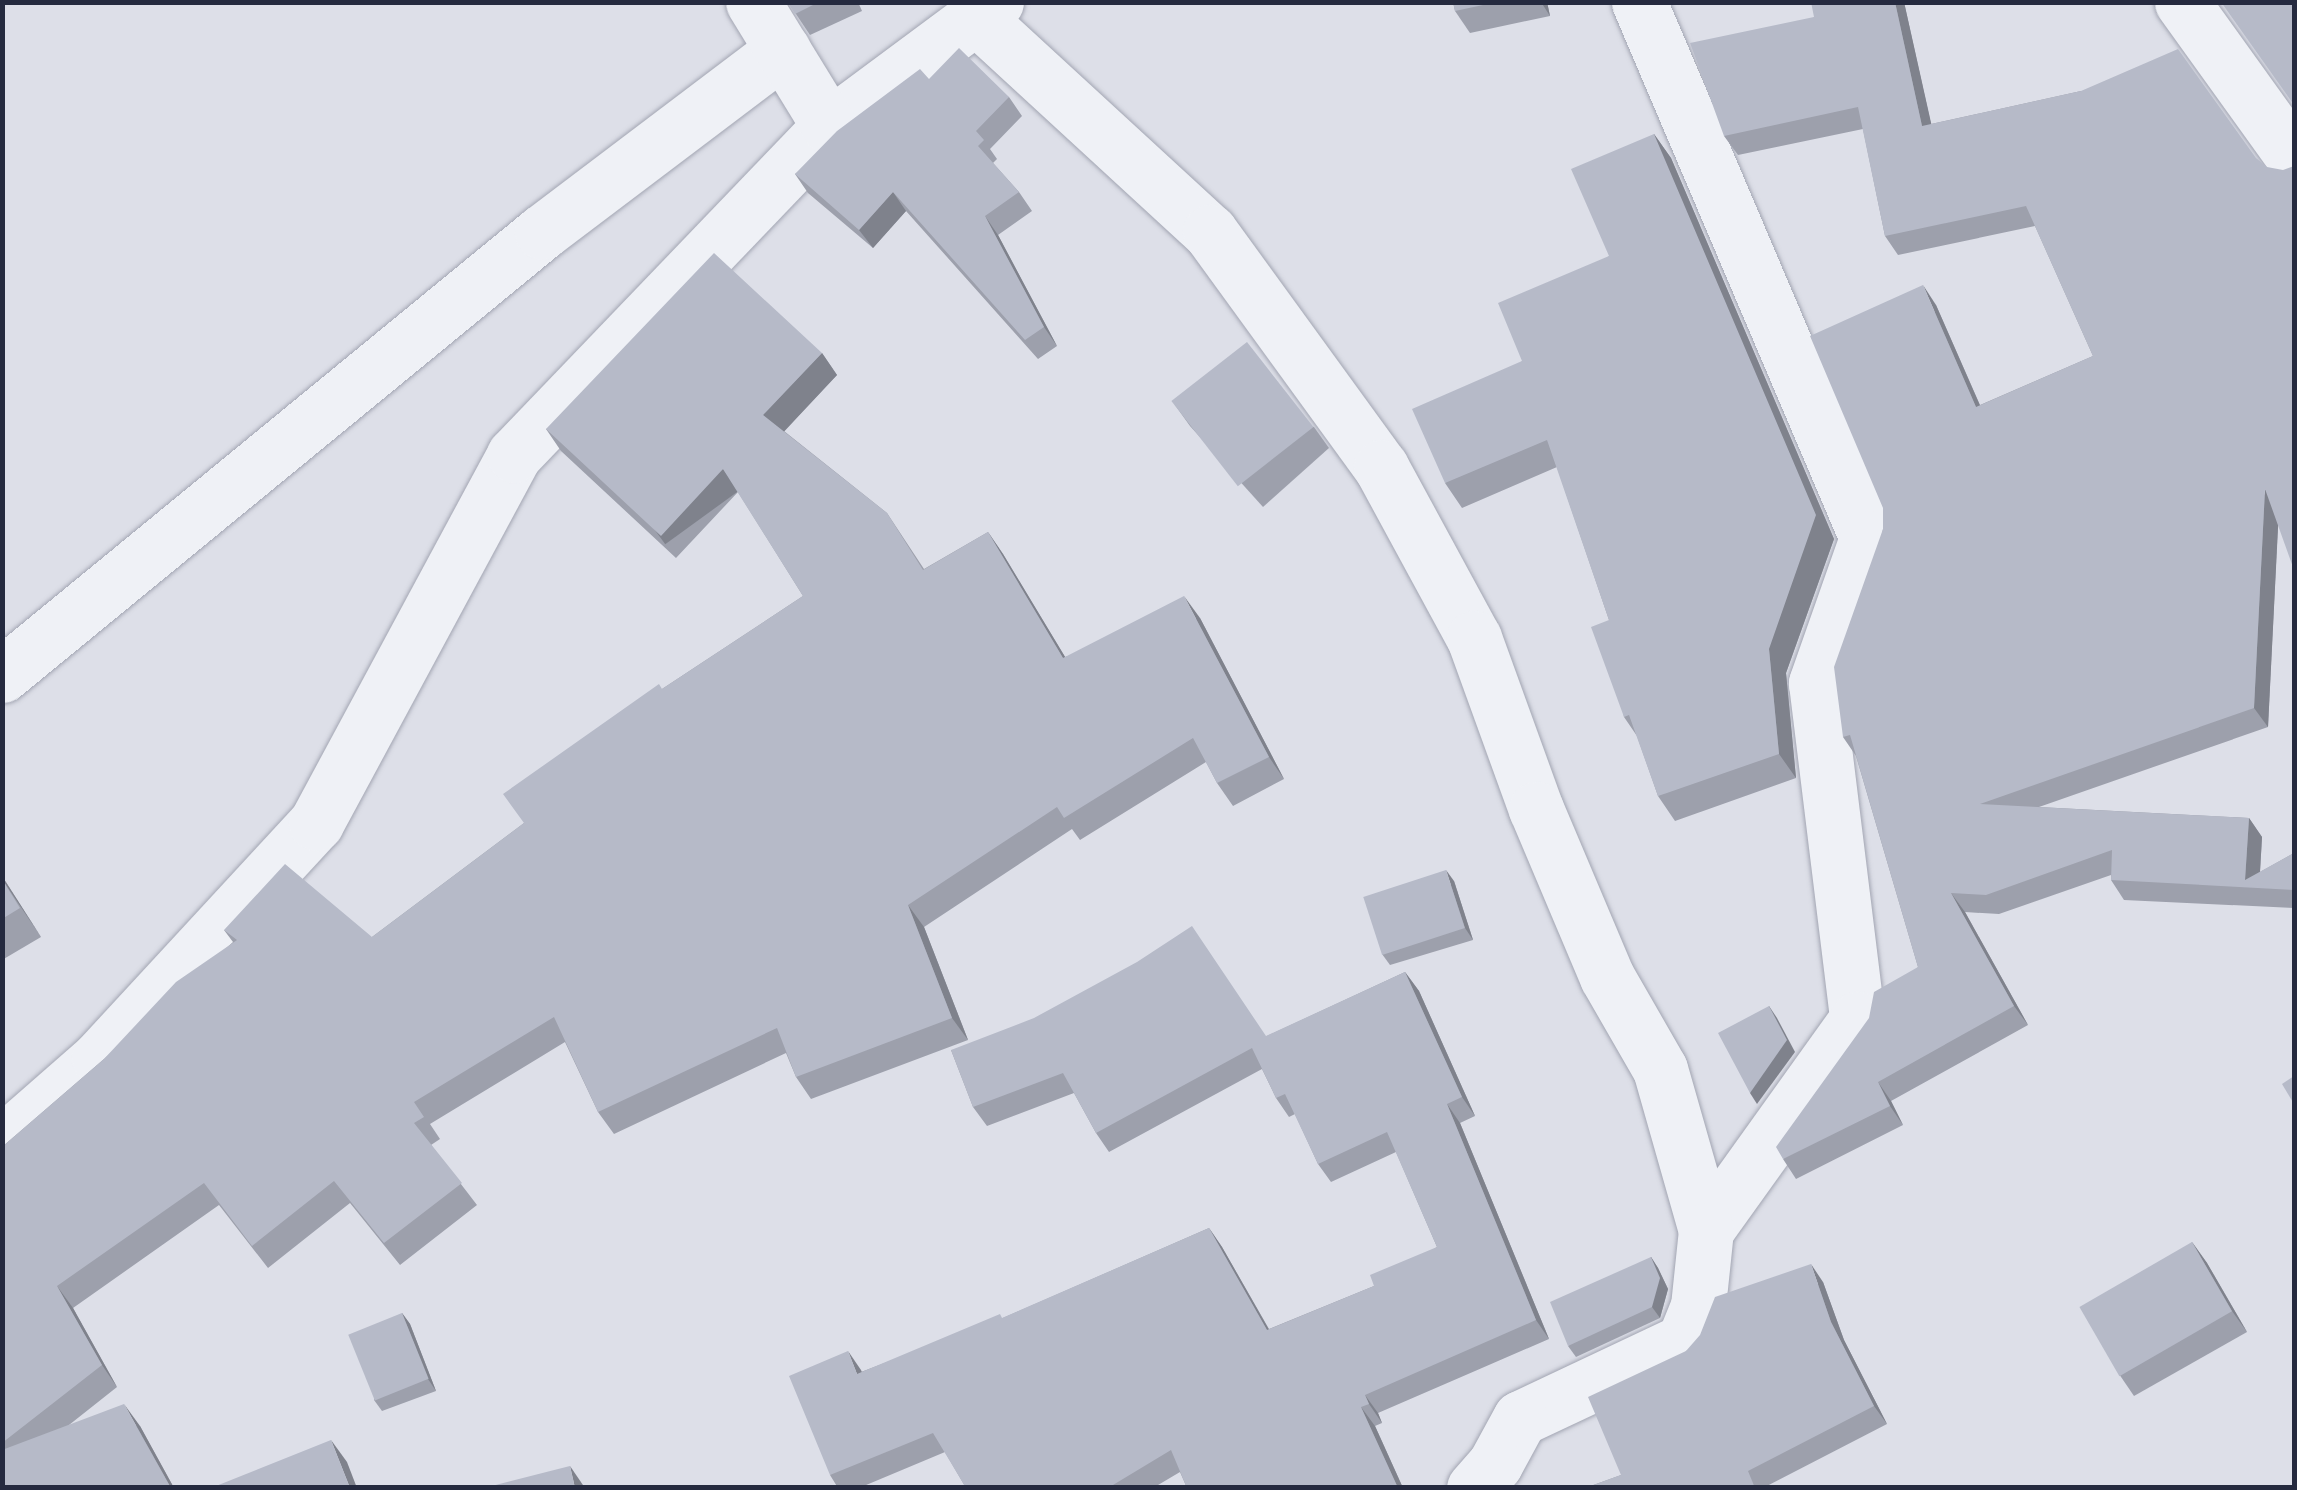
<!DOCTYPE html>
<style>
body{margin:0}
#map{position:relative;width:2297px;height:1490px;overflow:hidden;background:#dddfe8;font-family:"Alegreya Sans",sans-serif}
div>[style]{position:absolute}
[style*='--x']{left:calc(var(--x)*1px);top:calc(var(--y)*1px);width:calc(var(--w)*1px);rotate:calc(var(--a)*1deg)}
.roads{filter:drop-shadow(0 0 2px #a2a5b2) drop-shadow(0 0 2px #a2a5b2)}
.minor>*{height:55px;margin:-27.5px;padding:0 27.5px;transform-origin:27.5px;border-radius:27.5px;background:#eff1f6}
.wall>*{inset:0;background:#9da0ac}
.shaded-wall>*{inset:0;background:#7f828c;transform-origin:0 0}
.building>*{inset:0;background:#b6bac8;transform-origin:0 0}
span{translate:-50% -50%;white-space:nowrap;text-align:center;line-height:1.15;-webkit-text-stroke:10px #eceef5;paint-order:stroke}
.frame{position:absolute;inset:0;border:5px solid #252a3f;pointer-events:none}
</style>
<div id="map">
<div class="roads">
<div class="minor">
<i style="--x:1639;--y:2;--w:582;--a:66.96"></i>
<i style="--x:1867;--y:538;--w:154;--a:109.4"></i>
<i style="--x:1816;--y:683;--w:338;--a:83"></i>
<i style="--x:1857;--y:1019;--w:259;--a:125.6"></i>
<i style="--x:2182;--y:2;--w:192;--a:54.3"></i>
<i style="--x:976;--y:17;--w:318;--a:42.6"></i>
<i style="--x:1210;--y:232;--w:291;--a:54"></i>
<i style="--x:1381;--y:467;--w:195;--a:61.5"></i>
<i style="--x:1474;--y:638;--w:182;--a:70.1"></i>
<i style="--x:1536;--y:809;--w:182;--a:67.1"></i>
<i style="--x:1607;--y:977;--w:106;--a:60.1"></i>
<i style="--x:1660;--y:1069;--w:167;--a:74.1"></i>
<i style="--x:1706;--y:1230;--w:76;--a:96"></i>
<i style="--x:1698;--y:1306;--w:38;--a:112"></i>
<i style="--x:1684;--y:1341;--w:181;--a:154.8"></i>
<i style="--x:1520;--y:1418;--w:52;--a:118.5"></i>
<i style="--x:1495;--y:1464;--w:32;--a:131"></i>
<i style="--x:829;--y:126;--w:208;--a:-36.6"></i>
<i style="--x:2;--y:675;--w:698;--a:-39.36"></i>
<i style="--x:542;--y:232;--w:302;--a:-37.1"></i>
<i style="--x:2;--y:1143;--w:129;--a:-41.2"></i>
<i style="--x:99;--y:1058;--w:320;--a:-47.3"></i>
<i style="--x:316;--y:823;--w:418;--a:-61.7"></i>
<i style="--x:514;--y:455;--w:455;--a:-46.2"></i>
<i style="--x:829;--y:126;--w:145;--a:-121.5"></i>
</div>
</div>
<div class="wall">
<i style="clip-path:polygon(788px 2px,858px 2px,862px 11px,810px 35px)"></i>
<i style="clip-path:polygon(1453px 2px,1547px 2px,1550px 16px,1470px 33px,1455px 11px)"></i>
<i style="clip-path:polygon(1904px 2px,1931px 124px,2081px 91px,2278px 524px,2268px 727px,2039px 807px,2249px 818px,2262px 837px,2260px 872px,2294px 853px,2294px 908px,2124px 900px,2111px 880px,2111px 875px,1999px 914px,1965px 912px,2028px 1025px,1891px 1101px,1903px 1125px,1796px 1179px,1783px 1159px,1918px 967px,1856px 756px,1843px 737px,1883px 529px,1936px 305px,1980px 405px,2093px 356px,2035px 226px,1898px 255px,1885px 236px,1863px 129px,1738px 155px,1724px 136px,1814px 17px)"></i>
<i style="clip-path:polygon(929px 79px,1009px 97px,1022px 116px,990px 149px,997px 159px,993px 163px,1019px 192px,1032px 211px,998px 235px,1057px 346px,1038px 359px,906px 211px,873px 248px,808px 193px,795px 174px)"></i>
<i style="clip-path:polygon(1654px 134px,1671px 158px,1834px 539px,1786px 673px,1796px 778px,1675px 821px,1658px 796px,1637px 736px,1624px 717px,1609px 620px,1557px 467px,1462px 508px,1445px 483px,1522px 361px,1609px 256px)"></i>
<i style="clip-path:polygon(822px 353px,837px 375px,784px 431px,887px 513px,924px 569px,988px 532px,1003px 554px,1065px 657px,1200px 618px,1284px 779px,1233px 806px,1217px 783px,1206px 762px,1080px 840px,1072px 829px,924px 927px,968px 1040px,811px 1099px,796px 1077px,786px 1053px,614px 1134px,598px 1112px,565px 1042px,430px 1124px,440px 1139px,431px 1145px,477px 1205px,400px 1265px,350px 1203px,268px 1268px,219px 1205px,73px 1308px,117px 1387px,69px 1425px,140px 1426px,174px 1488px,2px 1488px,2px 1147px,104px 1059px,233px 942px,224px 930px,372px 937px,524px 823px,662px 689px,803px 596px,738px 492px,676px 558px,561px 451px,546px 429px)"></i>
<i style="clip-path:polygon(1175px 405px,1314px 427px,1329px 448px,1263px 507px,1190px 426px)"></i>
<i style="clip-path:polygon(2px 876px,41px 937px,2px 960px)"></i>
<i style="clip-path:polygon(1454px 881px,1473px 940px,1390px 965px,1382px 954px)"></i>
<i style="clip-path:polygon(1405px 972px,1419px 991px,1475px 1116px,1460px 1123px,1549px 1339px,1378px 1413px,1382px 1423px,1375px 1426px,1403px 1488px,1187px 1488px,1180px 1472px,1153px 1488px,966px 1488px,945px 1452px,859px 1488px,838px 1488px,830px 1475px,861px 1372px,1003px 1318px,1209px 1228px,1222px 1247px,1269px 1329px,1374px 1286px,1437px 1247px,1396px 1152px,1331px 1182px,1318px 1164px,1295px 1114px,1289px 1117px,1276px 1098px,1262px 1069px,1109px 1152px,1096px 1133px,1074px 1093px,987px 1126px,973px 1107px,951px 1050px,1267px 1036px)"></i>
<i style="clip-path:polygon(2192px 1242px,2207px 1263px,2247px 1332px,2134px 1396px,2119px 1374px)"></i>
<i style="clip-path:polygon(1651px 1257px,1658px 1268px,1668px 1289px,1660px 1318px,1576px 1357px,1568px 1346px)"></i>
<i style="clip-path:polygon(1823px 1282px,1844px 1340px,1887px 1424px,1763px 1488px,1585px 1488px,1621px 1475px,1686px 1351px)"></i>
<i style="clip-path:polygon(402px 1313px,410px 1324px,436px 1391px,382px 1411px,374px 1400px)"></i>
</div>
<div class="shaded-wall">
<i style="clip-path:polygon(1541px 2px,1547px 2px,1550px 16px)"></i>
<i style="clip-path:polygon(1895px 2px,1904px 2px,1936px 145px,1922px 126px)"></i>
<i style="clip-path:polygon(1654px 134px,1671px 158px,1834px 539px,1786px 673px,1796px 778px,1779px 754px,1769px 649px)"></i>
<i style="clip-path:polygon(893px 192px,906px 211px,873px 248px,859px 230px)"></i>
<i style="clip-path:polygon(985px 216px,998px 235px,1057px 346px,1044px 327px)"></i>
<i style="clip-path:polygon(1923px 285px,1936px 305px,1989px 426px,1976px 407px)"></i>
<i style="clip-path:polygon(822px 353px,837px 375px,779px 437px,763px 415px)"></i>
<i style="left:723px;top:469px;width:27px;height:91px;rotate:54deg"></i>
<i style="clip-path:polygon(2265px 489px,2279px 508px,2268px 727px,2254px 708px)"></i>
<i style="clip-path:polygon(988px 532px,1003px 554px,1079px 680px,1063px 658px)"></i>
<i style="clip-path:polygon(1184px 596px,1200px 618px,1284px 779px,1269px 757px)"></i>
<i style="clip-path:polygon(2249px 818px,2262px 837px,2259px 888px,2245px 880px)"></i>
<i style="clip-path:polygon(1446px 870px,1454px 881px,1473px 940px,1465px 928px)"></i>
<i style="clip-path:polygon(2px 876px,41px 937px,2px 879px)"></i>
<i style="clip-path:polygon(1951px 893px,1965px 912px,2028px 1025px,2014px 1006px)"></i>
<i style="clip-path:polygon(908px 905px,924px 927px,968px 1040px,952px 1018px)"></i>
<i style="clip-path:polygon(1405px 972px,1419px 991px,1475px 1116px,1462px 1097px)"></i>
<i style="clip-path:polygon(1769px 1006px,1777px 1018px,1795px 1052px,1757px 1104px,1750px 1093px)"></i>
<i style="clip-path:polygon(1878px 1082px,1891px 1101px,1903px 1125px,1890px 1106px)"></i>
<i style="clip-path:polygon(1447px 1104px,1460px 1123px,1549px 1339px,1536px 1320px)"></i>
<i style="clip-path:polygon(1209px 1228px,1222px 1247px,1280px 1349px,1267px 1330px)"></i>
<i style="clip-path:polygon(2192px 1242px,2207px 1263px,2247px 1332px,2232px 1311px)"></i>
<i style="clip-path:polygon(1651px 1257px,1658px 1268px,1668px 1289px,1660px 1318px,1652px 1307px)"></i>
<i style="clip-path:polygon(1811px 1264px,1823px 1282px,1844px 1340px,1887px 1424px,1874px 1406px,1831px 1322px)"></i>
<i style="clip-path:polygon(57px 1286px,73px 1308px,117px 1387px,102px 1365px)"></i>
<i style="clip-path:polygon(402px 1313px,410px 1324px,436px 1391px,428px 1379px)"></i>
<i style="clip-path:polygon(848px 1351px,861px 1370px,870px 1392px,857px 1374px)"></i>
<i style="clip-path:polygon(1365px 1395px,1378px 1413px,1382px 1423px,1369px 1404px)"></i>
<i style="clip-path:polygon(124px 1404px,140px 1426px,174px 1488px,171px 1488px)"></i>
<i style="clip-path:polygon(1361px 1407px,1375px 1426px,1403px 1488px,1398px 1488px)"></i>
<i style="clip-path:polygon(331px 1440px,347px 1462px,357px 1488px,350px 1488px)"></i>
<i style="clip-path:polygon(570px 1466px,585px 1488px,575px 1488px)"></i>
</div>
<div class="building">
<i style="clip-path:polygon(788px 2px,819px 2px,795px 14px)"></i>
<i style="clip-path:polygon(1453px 2px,1497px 2px,1455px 11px)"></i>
<i style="clip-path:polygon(1811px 2px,1895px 2px,1922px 126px,2081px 91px,2178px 49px,2256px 158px,2267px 167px,2283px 170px,2294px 166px,2294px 570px,2265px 489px,2254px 708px,1980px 804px,2249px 818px,2245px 880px,2294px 853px,2294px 890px,2111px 880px,2112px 850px,1986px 895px,1951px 893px,2014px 1006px,1878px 1082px,1890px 1106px,1783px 1159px,1776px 1147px,1869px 1018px,1874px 992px,1918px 967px,1850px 735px,1843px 737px,1834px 667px,1883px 529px,1883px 508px,1810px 336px,1923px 285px,1976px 407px,2093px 356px,2026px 206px,1885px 236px,1858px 107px,1724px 136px,1690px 43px,1814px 17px)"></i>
<i style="clip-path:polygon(2221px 2px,2294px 2px,2294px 105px)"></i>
<i style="clip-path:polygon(959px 48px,1009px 97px,976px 131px,984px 140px,978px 146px,1019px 192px,985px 216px,1044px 327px,1025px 340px,893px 192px,859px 230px,795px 174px,837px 131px,920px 69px,929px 79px)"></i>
<i style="clip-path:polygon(1654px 134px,1816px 515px,1769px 649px,1779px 754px,1658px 796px,1629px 715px,1624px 717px,1591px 627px,1609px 620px,1547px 440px,1445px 483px,1412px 409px,1522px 361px,1498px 303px,1609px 256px,1571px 169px)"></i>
<i style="clip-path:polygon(714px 253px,822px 353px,763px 415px,887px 513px,923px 570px,988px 532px,1063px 658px,1184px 596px,1269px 757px,1217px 783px,1193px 738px,1064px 818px,1057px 807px,908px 905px,952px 1018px,796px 1077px,777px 1028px,598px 1112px,554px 1017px,414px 1102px,424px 1117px,414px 1123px,462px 1183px,384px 1243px,334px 1181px,252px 1246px,204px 1183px,57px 1286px,102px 1365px,2px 1443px,2px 1147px,104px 1059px,176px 982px,237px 940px,224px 930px,285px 864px,372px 937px,524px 823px,503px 794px,659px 684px,662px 689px,803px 596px,723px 469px,661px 536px,546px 429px)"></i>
<i style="left:1247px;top:342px;width:108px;height:96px;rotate:52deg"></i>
<i style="left:1446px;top:870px;width:61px;height:87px;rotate:72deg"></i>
<i style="clip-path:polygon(2px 879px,20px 908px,2px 919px)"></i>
<i style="clip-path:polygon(1192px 926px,1266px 1036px,1405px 972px,1462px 1097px,1447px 1104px,1536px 1320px,1365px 1395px,1369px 1404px,1361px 1407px,1398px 1488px,1187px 1488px,1171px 1450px,1108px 1488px,966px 1488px,933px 1433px,830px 1475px,789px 1376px,848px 1351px,857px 1374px,1000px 1314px,1002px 1318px,1209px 1228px,1267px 1330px,1374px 1286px,1370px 1275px,1437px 1247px,1387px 1132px,1318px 1164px,1285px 1094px,1276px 1098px,1252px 1048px,1096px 1133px,1063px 1073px,973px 1107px,951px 1050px,1034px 1018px,1137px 962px)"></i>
<i style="clip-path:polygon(1769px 1006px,1787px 1040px,1750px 1093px,1718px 1033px)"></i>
<i style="clip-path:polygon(2294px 1076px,2294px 1104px,2282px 1084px)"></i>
<i style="left:2192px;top:1242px;width:80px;height:130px;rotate:60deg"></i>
<i style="clip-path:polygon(1651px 1257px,1660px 1278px,1652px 1307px,1568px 1346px,1550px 1302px)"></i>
<i style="clip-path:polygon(1811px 1264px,1831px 1322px,1874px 1406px,1748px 1471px,1755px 1488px,1585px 1488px,1621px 1475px,1588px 1397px,1686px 1351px,1700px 1335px,1715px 1297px)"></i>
<i style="left:402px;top:1313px;width:71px;height:58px;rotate:68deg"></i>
<i style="clip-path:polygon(124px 1404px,171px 1488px,2px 1488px,2px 1450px)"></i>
<i style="clip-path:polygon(331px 1440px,350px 1488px,211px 1488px)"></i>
<i style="clip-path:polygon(570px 1466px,575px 1488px,484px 1488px)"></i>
</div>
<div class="frame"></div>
</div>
